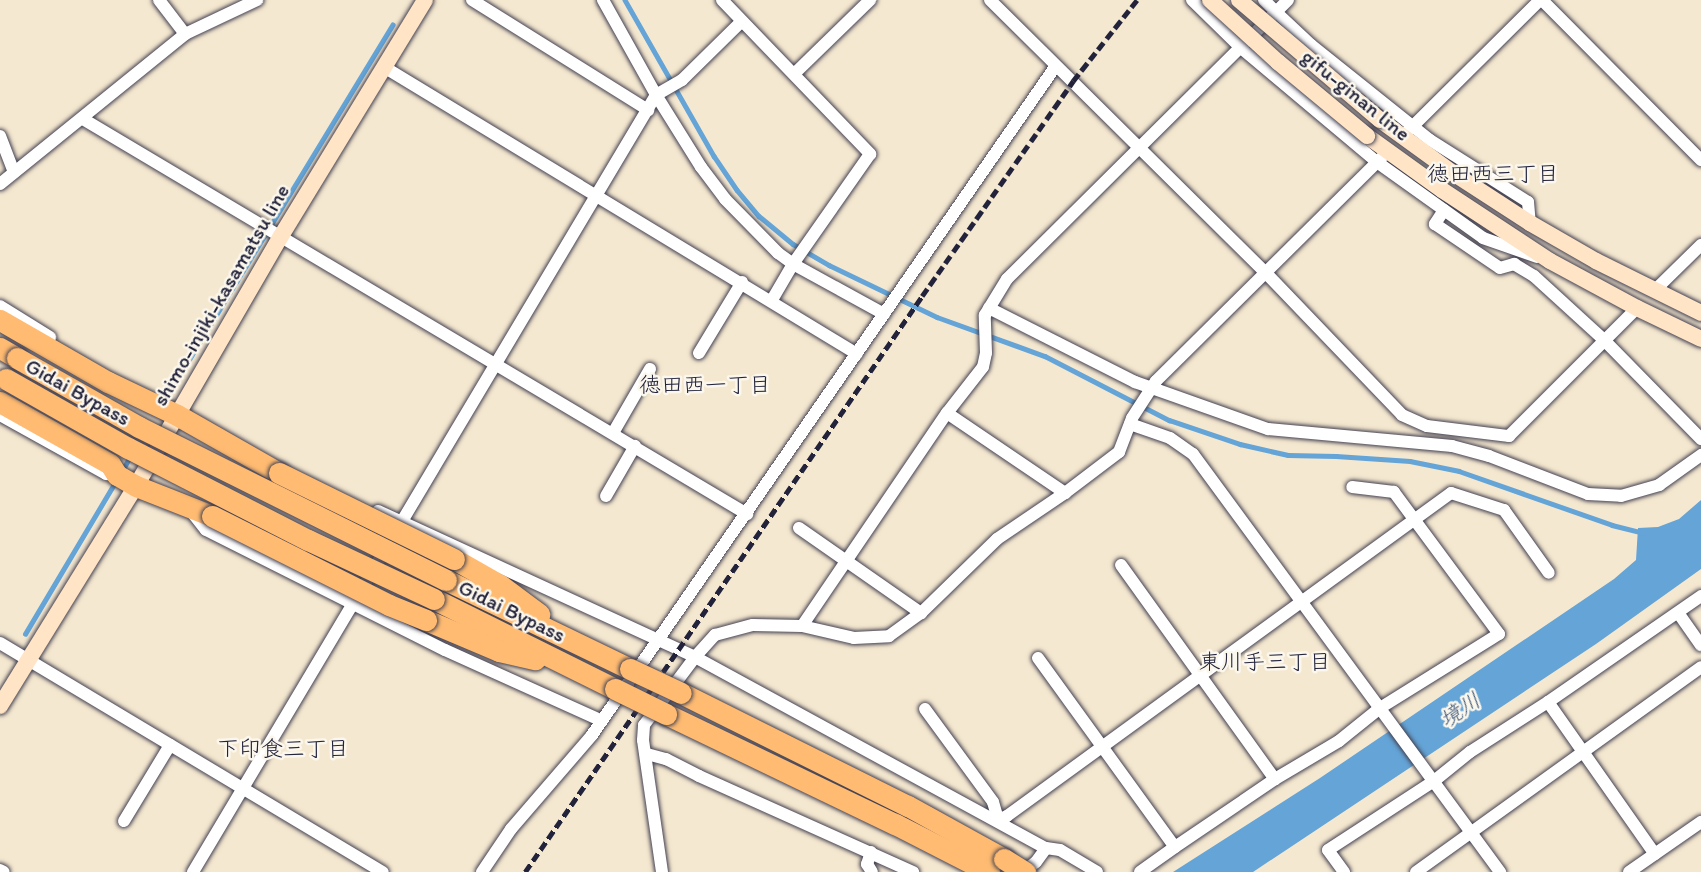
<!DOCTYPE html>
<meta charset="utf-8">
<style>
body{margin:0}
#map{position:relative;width:1701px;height:872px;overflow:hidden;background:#f5e8d0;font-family:Itim,"Klee One",sans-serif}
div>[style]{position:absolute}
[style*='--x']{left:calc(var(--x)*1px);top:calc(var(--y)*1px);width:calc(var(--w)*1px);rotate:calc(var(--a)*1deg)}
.water>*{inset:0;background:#64a4d7}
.stream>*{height:4.5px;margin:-2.25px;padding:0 2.25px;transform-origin:2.25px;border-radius:2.25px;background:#64a4d7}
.roads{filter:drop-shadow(0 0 2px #424051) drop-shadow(0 0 2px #424051)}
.street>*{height:12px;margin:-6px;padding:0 6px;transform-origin:6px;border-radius:6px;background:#fff}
.secondary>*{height:16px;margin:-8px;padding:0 8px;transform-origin:8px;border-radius:8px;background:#ffe4c6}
.highway>*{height:21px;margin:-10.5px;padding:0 10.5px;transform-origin:10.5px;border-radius:10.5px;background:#ffbb71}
.rail>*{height:4.5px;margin-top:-2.25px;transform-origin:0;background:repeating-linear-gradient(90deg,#22223b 0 9px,transparent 0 13.5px)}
.bridges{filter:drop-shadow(0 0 2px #424051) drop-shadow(0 0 2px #424051)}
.secondary-bridge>*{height:16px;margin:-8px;padding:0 8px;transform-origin:8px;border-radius:8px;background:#ffe4c6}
.highway-bridge>*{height:21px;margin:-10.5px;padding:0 10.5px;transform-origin:10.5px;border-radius:10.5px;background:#ffbb71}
span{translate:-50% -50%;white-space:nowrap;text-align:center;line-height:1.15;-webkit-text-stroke:5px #fbf7ec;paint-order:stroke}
.street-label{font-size:21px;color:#22223b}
.neighbourhood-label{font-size:22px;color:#22223b}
.water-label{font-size:22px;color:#3c5679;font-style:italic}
</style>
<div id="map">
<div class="water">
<i style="clip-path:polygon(1701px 500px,1701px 569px,1596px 644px,1253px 872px,1173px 872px,1320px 778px,1614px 579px,1636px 560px,1638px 528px,1658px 527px,1679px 519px)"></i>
</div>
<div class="stream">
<i style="--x:625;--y:0;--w:180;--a:60.3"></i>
<i style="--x:714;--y:156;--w:41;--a:55.9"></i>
<i style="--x:737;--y:190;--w:34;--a:50"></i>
<i style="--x:759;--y:216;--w:44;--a:39.5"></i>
<i style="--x:793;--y:244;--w:42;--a:30.3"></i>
<i style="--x:829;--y:265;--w:120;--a:25.7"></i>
<i style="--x:937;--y:317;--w:115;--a:19.9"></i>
<i style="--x:1045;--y:356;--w:140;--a:27.3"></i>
<i style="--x:1169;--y:420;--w:75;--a:18.7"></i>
<i style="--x:1240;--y:444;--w:49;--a:12.9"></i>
<i style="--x:1288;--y:455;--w:48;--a:1.2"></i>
<i style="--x:1336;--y:456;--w:74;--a:3.9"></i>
<i style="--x:1410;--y:461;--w:50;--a:11.5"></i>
<i style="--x:1459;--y:471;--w:162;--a:19.4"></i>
<i style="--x:1612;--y:525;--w:32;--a:14"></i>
<i style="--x:168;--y:394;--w:432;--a:-58.7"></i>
<i style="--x:122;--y:471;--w:18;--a:-61"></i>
<i style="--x:25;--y:634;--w:178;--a:-59.3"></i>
</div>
<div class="roads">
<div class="street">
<i style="--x:159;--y:0;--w:43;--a:52.6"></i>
<i style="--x:472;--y:0;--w:208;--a:32"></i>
<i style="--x:603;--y:0;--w:109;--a:60.8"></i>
<i style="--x:656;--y:95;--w:85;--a:58"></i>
<i style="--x:701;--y:167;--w:40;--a:53"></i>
<i style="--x:725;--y:199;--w:76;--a:45.5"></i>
<i style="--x:778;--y:253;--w:19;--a:36"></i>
<i style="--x:793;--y:264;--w:104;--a:28.8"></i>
<i style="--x:722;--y:0;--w:214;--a:46.1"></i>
<i style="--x:870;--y:154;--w:134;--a:125"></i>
<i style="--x:793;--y:264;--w:42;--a:120.3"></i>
<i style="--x:990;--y:0;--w:387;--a:44.7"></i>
<i style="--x:1265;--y:272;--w:198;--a:46.2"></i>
<i style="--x:1402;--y:415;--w:27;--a:24"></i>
<i style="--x:1427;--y:426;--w:83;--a:7"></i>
<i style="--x:1509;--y:436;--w:181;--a:-45"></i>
<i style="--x:1192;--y:0;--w:69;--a:44.4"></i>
<i style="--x:1241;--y:48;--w:177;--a:40"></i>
<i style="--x:1377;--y:162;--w:130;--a:35.6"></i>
<i style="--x:1483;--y:238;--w:57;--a:19.4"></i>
<i style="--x:1288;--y:0;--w:17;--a:135"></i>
<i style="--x:1276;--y:12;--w:48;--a:43.3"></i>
<i style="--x:1311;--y:45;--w:152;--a:38.6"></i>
<i style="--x:1430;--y:140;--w:116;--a:32.3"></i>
<i style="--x:1528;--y:202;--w:21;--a:85"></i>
<i style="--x:1542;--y:0;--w:226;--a:45.2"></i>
<i style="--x:384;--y:67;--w:553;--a:31.25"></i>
<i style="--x:795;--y:73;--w:105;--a:-44.2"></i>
<i style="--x:83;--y:119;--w:773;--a:30.75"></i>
<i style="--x:1408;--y:131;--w:186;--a:-44.8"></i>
<i style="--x:0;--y:136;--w:39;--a:69"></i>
<i style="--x:0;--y:184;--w:238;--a:-39"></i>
<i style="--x:185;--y:34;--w:80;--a:-25.3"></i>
<i style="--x:1444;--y:210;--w:17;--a:123"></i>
<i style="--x:1435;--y:224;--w:78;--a:34.1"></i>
<i style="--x:1500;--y:268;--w:15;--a:-16"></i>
<i style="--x:1514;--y:264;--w:23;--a:31"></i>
<i style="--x:1534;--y:276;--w:95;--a:42.4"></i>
<i style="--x:1604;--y:340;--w:139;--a:45.6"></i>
<i style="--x:1654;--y:291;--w:66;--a:-44.4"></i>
<i style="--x:0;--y:306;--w:59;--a:31.8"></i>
<i style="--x:989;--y:308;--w:164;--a:26.9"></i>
<i style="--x:1135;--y:382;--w:141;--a:19.5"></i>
<i style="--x:1268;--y:429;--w:185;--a:5.3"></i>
<i style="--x:1452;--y:446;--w:38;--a:15"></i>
<i style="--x:1489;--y:456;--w:106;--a:21"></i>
<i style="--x:1588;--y:494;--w:33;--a:3"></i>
<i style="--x:1621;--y:496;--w:40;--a:-16"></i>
<i style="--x:1659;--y:485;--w:52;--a:-35.5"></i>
<i style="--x:699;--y:353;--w:83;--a:-58.8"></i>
<i style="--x:947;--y:413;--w:143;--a:34.1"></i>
<i style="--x:0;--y:415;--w:121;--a:29.1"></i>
<i style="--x:106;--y:474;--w:11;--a:5"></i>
<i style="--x:1130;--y:424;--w:42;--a:19.3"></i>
<i style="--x:1170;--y:438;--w:28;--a:35"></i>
<i style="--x:1193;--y:454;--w:519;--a:53.7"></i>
<i style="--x:613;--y:433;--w:74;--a:-60"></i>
<i style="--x:606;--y:496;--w:58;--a:-59.9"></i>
<i style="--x:191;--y:511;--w:24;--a:52"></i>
<i style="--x:206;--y:530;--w:267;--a:26.7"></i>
<i style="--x:445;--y:650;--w:172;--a:24.3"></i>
<i style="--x:378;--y:511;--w:349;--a:24.7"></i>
<i style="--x:695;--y:657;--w:400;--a:28.6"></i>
<i style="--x:1046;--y:848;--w:14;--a:8"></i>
<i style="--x:1060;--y:850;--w:43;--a:30.7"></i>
<i style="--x:799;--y:528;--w:149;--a:34.9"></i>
<i style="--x:1121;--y:565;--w:264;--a:54.3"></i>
<i style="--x:1679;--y:614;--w:38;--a:55"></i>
<i style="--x:802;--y:626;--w:258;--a:-55.8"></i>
<i style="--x:947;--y:413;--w:58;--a:-52"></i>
<i style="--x:983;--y:367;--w:14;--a:-78"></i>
<i style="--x:986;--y:353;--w:38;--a:-92"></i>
<i style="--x:985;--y:315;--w:42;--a:-58.6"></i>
<i style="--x:1007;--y:279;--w:379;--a:-44.8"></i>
<i style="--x:1276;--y:12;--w:17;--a:-135"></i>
<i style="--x:0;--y:643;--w:446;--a:30.9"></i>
<i style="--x:1038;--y:658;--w:233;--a:54.1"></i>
<i style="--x:1175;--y:847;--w:43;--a:144.5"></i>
<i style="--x:1548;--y:702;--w:186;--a:54.9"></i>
<i style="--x:925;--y:709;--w:115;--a:53.8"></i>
<i style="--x:993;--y:802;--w:19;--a:74"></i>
<i style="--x:998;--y:820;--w:10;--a:-24"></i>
<i style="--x:1007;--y:816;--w:549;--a:-36.04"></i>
<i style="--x:1451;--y:493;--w:56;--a:17.8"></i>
<i style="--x:1504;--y:510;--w:77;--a:54.5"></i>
<i style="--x:647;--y:754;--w:20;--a:15"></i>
<i style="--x:666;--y:759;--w:37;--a:27"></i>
<i style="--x:699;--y:776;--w:235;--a:24.2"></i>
<i style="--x:124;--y:821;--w:89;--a:-58.8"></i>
<i style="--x:1175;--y:847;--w:121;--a:-34.2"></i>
<i style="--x:1275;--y:779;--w:74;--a:-30.7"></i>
<i style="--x:1339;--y:741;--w:53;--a:-38.8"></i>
<i style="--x:1380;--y:708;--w:140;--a:-31.9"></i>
<i style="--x:1499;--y:634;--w:177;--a:-126.5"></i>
<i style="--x:1394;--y:492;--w:42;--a:-173.2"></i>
<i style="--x:871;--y:852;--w:13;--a:108"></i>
<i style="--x:867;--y:864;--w:9;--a:58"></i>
<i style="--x:0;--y:870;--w:4;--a:27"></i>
<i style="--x:193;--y:872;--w:904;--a:-59.21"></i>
<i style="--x:656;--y:95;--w:30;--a:-30"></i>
<i style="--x:682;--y:80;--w:83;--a:-44.5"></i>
<i style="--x:482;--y:872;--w:52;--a:-56"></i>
<i style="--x:511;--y:829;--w:124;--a:-49.2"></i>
<i style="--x:592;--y:735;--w:813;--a:-55.27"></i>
<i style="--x:662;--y:872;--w:133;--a:-98.2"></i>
<i style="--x:643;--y:740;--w:15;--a:-86"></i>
<i style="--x:644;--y:725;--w:85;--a:-53.1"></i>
<i style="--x:695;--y:657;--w:30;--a:-48"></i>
<i style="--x:715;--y:635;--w:39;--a:-15"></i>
<i style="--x:753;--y:625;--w:49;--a:1.2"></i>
<i style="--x:802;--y:626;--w:53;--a:13"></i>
<i style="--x:854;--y:638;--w:35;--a:-3"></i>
<i style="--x:889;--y:636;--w:39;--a:-36"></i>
<i style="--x:921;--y:613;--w:106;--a:-44.2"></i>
<i style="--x:997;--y:539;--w:82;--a:-34.1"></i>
<i style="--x:1065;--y:493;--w:68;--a:-37.2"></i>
<i style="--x:1119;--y:452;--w:36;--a:-69"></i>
<i style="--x:1132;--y:418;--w:44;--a:-57"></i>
<i style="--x:1156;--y:381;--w:318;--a:-44.7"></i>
<i style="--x:1023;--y:872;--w:16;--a:-38"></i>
<i style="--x:1036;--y:862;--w:17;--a:-54"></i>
<i style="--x:1344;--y:872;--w:27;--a:-126"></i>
<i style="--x:1328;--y:850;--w:126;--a:-33.1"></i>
<i style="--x:1434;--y:781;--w:46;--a:-38.9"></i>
<i style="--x:1470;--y:752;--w:93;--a:-32.7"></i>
<i style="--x:1548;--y:702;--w:186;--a:-34.7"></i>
<i style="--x:1416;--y:872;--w:351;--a:-35.7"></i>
<i style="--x:1629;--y:872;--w:88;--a:-34.8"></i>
</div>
<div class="secondary">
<i style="--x:1380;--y:120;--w:90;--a:36"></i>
<i style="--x:1453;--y:173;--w:92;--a:33"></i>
<i style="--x:1530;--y:223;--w:76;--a:29.9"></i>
<i style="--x:1596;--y:261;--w:117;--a:26.3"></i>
<i style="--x:1367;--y:136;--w:92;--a:35.8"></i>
<i style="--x:1442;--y:190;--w:129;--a:33.3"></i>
<i style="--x:1550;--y:261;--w:99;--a:28.4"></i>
<i style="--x:1637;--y:308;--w:71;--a:25.8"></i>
<i style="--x:0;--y:706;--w:259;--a:-58.3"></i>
<i style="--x:136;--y:486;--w:289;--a:-59.9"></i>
<i style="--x:281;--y:236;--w:276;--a:-58.6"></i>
</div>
<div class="highway">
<i style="--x:0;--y:320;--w:125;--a:29.9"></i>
<i style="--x:108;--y:382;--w:76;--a:25.6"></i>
<i style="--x:177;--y:415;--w:117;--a:29.6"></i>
<i style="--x:0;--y:348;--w:20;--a:30"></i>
<i style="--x:0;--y:402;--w:126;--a:29.4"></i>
<i style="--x:110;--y:464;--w:13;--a:58"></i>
<i style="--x:117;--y:475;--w:22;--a:30"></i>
<i style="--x:136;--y:486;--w:82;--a:21.5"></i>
<i style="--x:454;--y:559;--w:53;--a:29.5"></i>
<i style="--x:500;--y:585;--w:49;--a:36.6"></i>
<i style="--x:446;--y:580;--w:204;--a:25.8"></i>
<i style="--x:434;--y:599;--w:202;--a:26.4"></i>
<i style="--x:426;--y:620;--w:79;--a:23"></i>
<i style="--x:499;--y:651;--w:37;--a:13"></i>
<i style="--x:681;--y:693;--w:254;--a:26.5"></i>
<i style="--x:908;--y:806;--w:110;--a:28.9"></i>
<i style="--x:666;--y:714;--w:254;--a:25.7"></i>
<i style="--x:895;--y:824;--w:106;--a:27.1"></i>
</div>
</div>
<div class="rail">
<i style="--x:525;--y:872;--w:700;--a:-55.42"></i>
<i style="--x:922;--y:296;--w:263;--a:-54.9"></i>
<i style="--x:1073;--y:81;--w:103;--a:-51.7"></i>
</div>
<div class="bridges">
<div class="secondary-bridge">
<i style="--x:1210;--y:0;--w:92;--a:42.4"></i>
<i style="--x:1278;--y:62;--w:116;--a:39.7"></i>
<i style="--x:1239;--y:0;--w:185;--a:40.4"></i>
</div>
<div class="highway-bridge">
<i style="--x:17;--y:358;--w:140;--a:29.5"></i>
<i style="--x:139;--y:427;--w:343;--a:26.5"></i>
<i style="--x:6;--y:379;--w:140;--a:29.5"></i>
<i style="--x:128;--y:448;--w:202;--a:27.1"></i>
<i style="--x:308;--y:540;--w:139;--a:25.1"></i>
<i style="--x:279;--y:473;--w:195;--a:26.2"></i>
<i style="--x:212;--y:516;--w:198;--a:26.7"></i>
<i style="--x:389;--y:605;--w:40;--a:22"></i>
<i style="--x:630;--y:669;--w:56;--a:25.2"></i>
<i style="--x:615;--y:689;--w:57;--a:26.1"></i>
<i style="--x:1004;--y:859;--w:25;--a:32"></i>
</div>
</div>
<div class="street-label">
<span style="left:1356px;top:95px;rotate:39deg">gifu-ginan line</span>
<span style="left:221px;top:295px;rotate:-60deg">shimo-injiki-kasamatsu line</span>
<span style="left:78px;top:392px;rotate:29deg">Gidai Bypass</span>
<span style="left:512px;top:611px;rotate:26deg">Gidai Bypass</span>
</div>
<div class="neighbourhood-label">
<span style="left:1493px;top:174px">徳田西三丁目</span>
<span style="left:705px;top:385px">徳田西一丁目</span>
<span style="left:1265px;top:662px">東川手三丁目</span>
<span style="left:283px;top:749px">下印食三丁目</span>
</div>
<div class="water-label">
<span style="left:1460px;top:710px;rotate:-34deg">境川</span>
</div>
</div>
